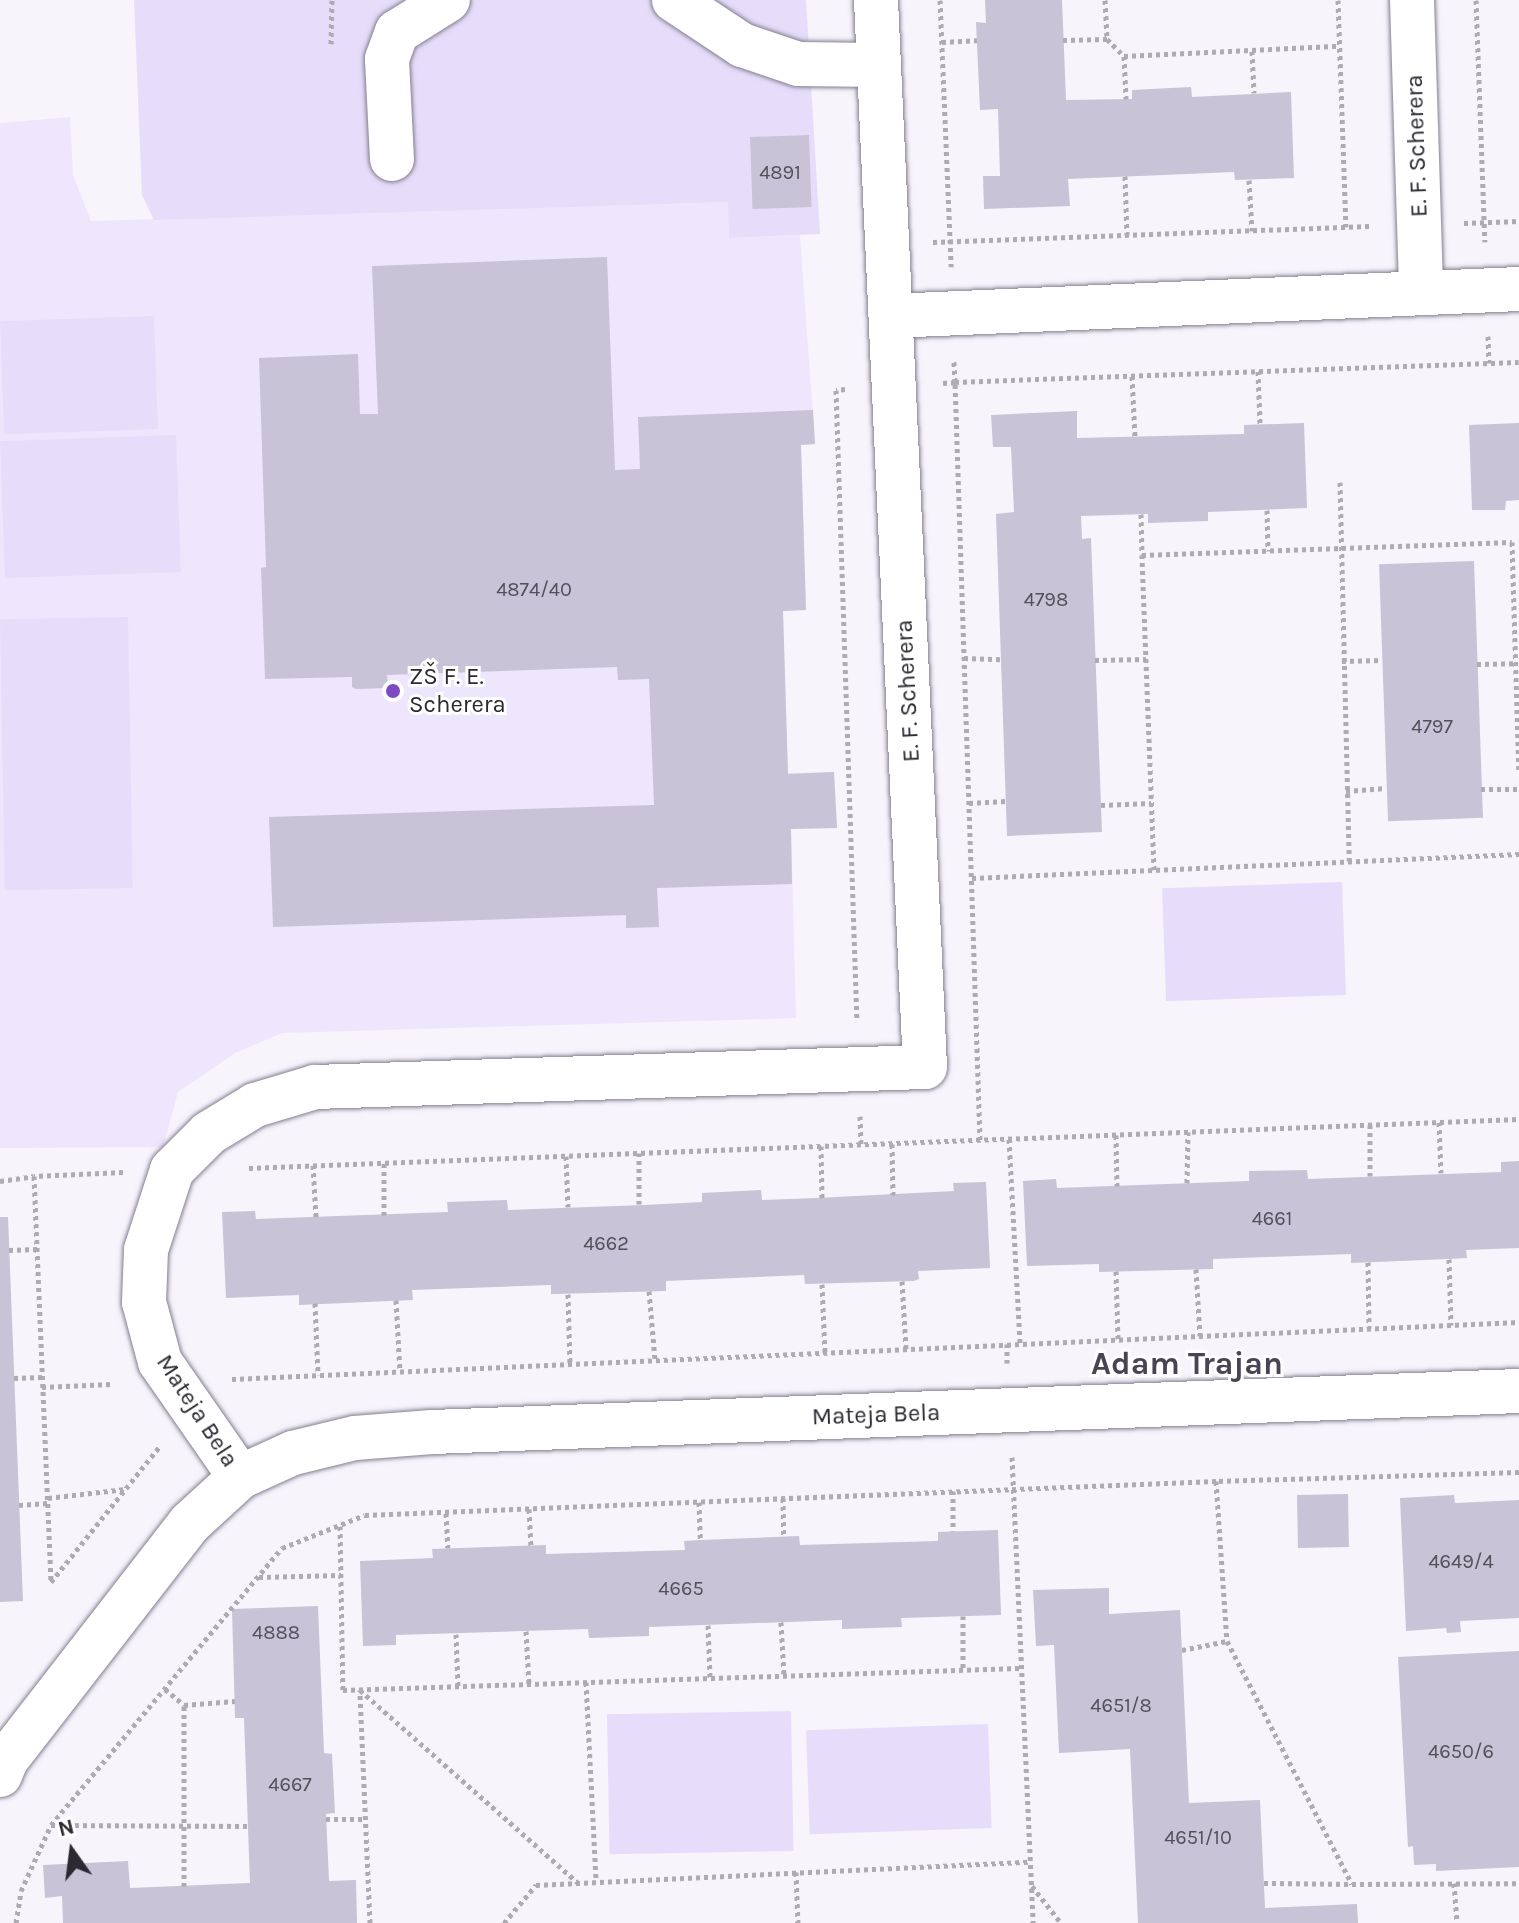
<!DOCTYPE html>
<meta charset="utf-8">
<style>
body{margin:0}
#map{position:relative;width:1519px;height:1923px;overflow:hidden;background:#f7f4fc;font-family:Karla,sans-serif}
div>[style]{position:absolute}
[style*='--x']{left:calc(var(--x)*1px);top:calc(var(--y)*1px);width:calc(var(--w)*1px);rotate:calc(var(--a)*1deg)}
.built>*{inset:0;background:#ede6fd}
.green>*{inset:0;background:#e6ddfa;transform-origin:0 0}
.building>*{inset:0;background:#c8c3d6;transform-origin:0 0}
.path>*{height:5px;margin-top:-2.5px;transform-origin:0;background:repeating-linear-gradient(90deg,#aeabb3 0 4px,transparent 0 8px)}
.roads{filter:drop-shadow(0 0 2px #837e90) drop-shadow(0 0 2px #837e90)}
.minor>*{height:44px;margin:-22px;padding:0 22px;transform-origin:22px;border-radius:22px;background:#fff}
.dots>*{width:22px;height:22px;translate:-50% -50%;box-sizing:border-box;border:4px solid #fff;border-radius:50%}
span{translate:-50% -50%;white-space:nowrap;text-align:center;line-height:1.15;-webkit-text-stroke:6px #fff;paint-order:stroke}
.number-label{font-size:20px;color:#53505a}
.number-label span{-webkit-text-stroke-width:0}
.street-label{font-size:24px;color:#2c2931}
.poi-label{font-size:24px;color:#2c2931}
.left{translate:0 -50%;text-align:left}
.district-label{font-size:32px;color:#494354;font-weight:700}
.north{position:absolute;left:32px;top:1811px;width:80px;height:80px;-webkit-text-stroke:6px #fff;paint-order:stroke;rotate:346deg;font-size:22px;font-weight:700;line-height:32px;text-align:center;color:#2c2931}
.north::after{content:'';display:block;margin:auto;width:28px;height:36px;background:#2c2931;clip-path:polygon(50% 0,100% 100%,50% 72%,0 100%)}
</style>
<div id="map">
<div class="built">
<i style="clip-path:polygon(70px 117px,73px 175px,91px 221px,729px 202px,729px 238px,800px 235px,815px 444px,801px 445px,806px 610px,783px 611px,788px 773px,834px 772px,837px 828px,791px 829px,796px 1018px,282px 1033px,235px 1053px,178px 1092px,163px 1147px,0 1148px,0 123px)"></i>
</div>
<div class="green">
<i style="clip-path:polygon(134px 0,806px 0,820px 234px,729px 238px,728px 202px,154px 220px,142px 195px)"></i>
<i style="left:154px;top:316px;width:113px;height:154px;rotate:88deg"></i>
<i style="left:176px;top:435px;width:137px;height:176px;rotate:88deg"></i>
<i style="left:128px;top:617px;width:271px;height:128px;rotate:89deg"></i>
<i style="left:1342px;top:882px;width:113px;height:180px;rotate:88deg"></i>
<i style="left:791px;top:1711px;width:140px;height:184px;rotate:89deg"></i>
<i style="left:988px;top:1724px;width:104px;height:182px;rotate:88deg"></i>
</div>
<div class="building">
<i style="clip-path:polygon(985px 0,1062px 0,1066px 100px,1132px 99px,1132px 90px,1191px 87px,1192px 97px,1291px 92px,1294px 178px,1235px 180px,1234px 172px,1068px 179px,1070px 206px,984px 209px,983px 176px,1000px 176px,998px 109px,980px 110px,976px 22px,986px 23px)"></i>
<i style="left:809px;top:135px;width:72px;height:59px;rotate:88deg"></i>
<i style="clip-path:polygon(607px 257px,615px 470px,640px 469px,638px 417px,813px 410px,815px 444px,801px 445px,806px 610px,783px 611px,788px 774px,834px 772px,837px 828px,791px 829px,792px 884px,657px 888px,659px 927px,626px 928px,626px 915px,273px 927px,269px 817px,654px 805px,649px 679px,618px 680px,617px 667px,387px 675px,388px 688px,356px 689px,352px 687px,352px 677px,265px 679px,261px 568px,266px 567px,259px 358px,358px 354px,360px 414px,378px 414px,372px 266px)"></i>
<i style="clip-path:polygon(1077px 411px,1077px 438px,1244px 434px,1244px 425px,1304px 423px,1307px 508px,1208px 512px,1208px 521px,1148px 523px,1148px 514px,1081px 516px,1082px 539px,1091px 538px,1102px 832px,1007px 836px,996px 514px,1014px 512px,1011px 447px,993px 447px,991px 415px)"></i>
<i style="clip-path:polygon(1519px 423px,1519px 500px,1506px 501px,1505px 510px,1472px 510px,1469px 425px)"></i>
<i style="left:1474px;top:561px;width:257px;height:95px;rotate:88deg"></i>
<i style="clip-path:polygon(1519px 1161px,1519px 1248px,1466px 1250px,1467px 1258px,1449px 1259px,1351px 1263px,1351px 1254px,1213px 1259px,1213px 1269px,1099px 1272px,1099px 1264px,1027px 1266px,1023px 1181px,1056px 1179px,1057px 1188px,1249px 1181px,1249px 1171px,1307px 1170px,1308px 1179px,1501px 1172px,1501px 1162px)"></i>
<i style="clip-path:polygon(986px 1182px,990px 1268px,918px 1271px,919px 1279px,914px 1281px,805px 1284px,804px 1275px,666px 1281px,666px 1291px,556px 1294px,551px 1294px,551px 1285px,412px 1290px,413px 1300px,299px 1305px,299px 1295px,226px 1298px,222px 1212px,255px 1211px,256px 1219px,448px 1212px,447px 1202px,507px 1200px,508px 1210px,644px 1205px,702px 1202px,702px 1193px,761px 1190px,762px 1200px,817px 1198px,954px 1191px,953px 1183px)"></i>
<i style="clip-path:polygon(0 1217px,8px 1217px,23px 1601px,0 1602px)"></i>
<i style="left:1348px;top:1494px;width:53px;height:51px;rotate:89deg"></i>
<i style="clip-path:polygon(1454px 1495px,1455px 1503px,1519px 1500px,1519px 1618px,1460px 1621px,1461px 1632px,1447px 1633px,1446px 1628px,1406px 1631px,1400px 1498px)"></i>
<i style="clip-path:polygon(998px 1530px,1001px 1615px,901px 1618px,902px 1627px,842px 1629px,842px 1620px,649px 1627px,649px 1636px,589px 1638px,588px 1629px,396px 1635px,396px 1645px,363px 1646px,360px 1561px,433px 1558px,432px 1549px,546px 1545px,546px 1554px,685px 1550px,684px 1541px,700px 1540px,799px 1536px,800px 1545px,938px 1541px,938px 1532px)"></i>
<i style="clip-path:polygon(1109px 1588px,1109px 1614px,1180px 1610px,1189px 1803px,1260px 1800px,1265px 1908px,1357px 1904px,1358px 1923px,1138px 1923px,1130px 1749px,1059px 1753px,1054px 1645px,1036px 1646px,1033px 1590px)"></i>
<i style="clip-path:polygon(318px 1606px,324px 1753px,332px 1754px,335px 1813px,326px 1814px,329px 1881px,356px 1880px,357px 1923px,63px 1923px,62px 1896px,45px 1898px,43px 1865px,128px 1861px,130px 1888px,250px 1883px,244px 1718px,235px 1718px,232px 1609px)"></i>
<i style="clip-path:polygon(1519px 1651px,1519px 1867px,1436px 1871px,1436px 1864px,1414px 1865px,1413px 1846px,1408px 1847px,1398px 1657px)"></i>
</div>
<div class="path">
<i style="--x:940;--y:0;--w:267;--a:87.6"></i>
<i style="--x:1105;--y:0;--w:39;--a:87"></i>
<i style="--x:1107;--y:39;--w:24;--a:45"></i>
<i style="--x:1124;--y:56;--w:216;--a:-2.7"></i>
<i style="--x:1338;--y:0;--w:227;--a:88"></i>
<i style="--x:1476;--y:0;--w:242;--a:87.9"></i>
<i style="--x:1063;--y:40;--w:44;--a:-1.3"></i>
<i style="--x:942;--y:42;--w:35;--a:-3"></i>
<i style="--x:331;--y:44;--w:44;--a:-88.7"></i>
<i style="--x:1252;--y:51;--w:42;--a:87.3"></i>
<i style="--x:1124;--y:56;--w:43;--a:87.3"></i>
<i style="--x:1125;--y:176;--w:59;--a:88.1"></i>
<i style="--x:1249;--y:180;--w:51;--a:86.6"></i>
<i style="--x:1464;--y:223;--w:55;--a:-2.1"></i>
<i style="--x:933;--y:242;--w:437;--a:-2.1"></i>
<i style="--x:1488;--y:336;--w:27;--a:88"></i>
<i style="--x:1258;--y:371;--w:53;--a:87.8"></i>
<i style="--x:1132;--y:376;--w:61;--a:87.2"></i>
<i style="--x:943;--y:383;--w:12;--a:-5"></i>
<i style="--x:955;--y:382;--w:21;--a:-93"></i>
<i style="--x:845;--y:389;--w:9;--a:174"></i>
<i style="--x:836;--y:390;--w:632;--a:88.1"></i>
<i style="--x:1340;--y:482;--w:379;--a:88.6"></i>
<i style="--x:1267;--y:510;--w:41;--a:88.6"></i>
<i style="--x:1141;--y:514;--w:41;--a:88.6"></i>
<i style="--x:964;--y:658;--w:37;--a:2"></i>
<i style="--x:1095;--y:660;--w:51;--a:-1.1"></i>
<i style="--x:1342;--y:661;--w:40;--a:-1.4"></i>
<i style="--x:1477;--y:664;--w:39;--a:-1"></i>
<i style="--x:1481;--y:789;--w:38;--a:0"></i>
<i style="--x:1346;--y:791;--w:40;--a:-4.3"></i>
<i style="--x:969;--y:803;--w:37;--a:-3"></i>
<i style="--x:1101;--y:805;--w:50;--a:-2.3"></i>
<i style="--x:1154;--y:870;--w:315;--a:-92.2"></i>
<i style="--x:1142;--y:555;--w:370;--a:-2"></i>
<i style="--x:1512;--y:542;--w:230;--a:88.3"></i>
<i style="--x:972;--y:878;--w:548;--a:-2.51"></i>
<i style="--x:860;--y:1116;--w:28;--a:88"></i>
<i style="--x:1439;--y:1122;--w:51;--a:87.8"></i>
<i style="--x:1370;--y:1125;--w:51;--a:90"></i>
<i style="--x:1116;--y:1135;--w:51;--a:88.9"></i>
<i style="--x:1009;--y:1139;--w:205;--a:86.9"></i>
<i style="--x:980;--y:1140;--w:758;--a:-91.89"></i>
<i style="--x:955;--y:382;--w:564;--a:-2.03"></i>
<i style="--x:892;--y:1144;--w:51;--a:88.9"></i>
<i style="--x:821;--y:1146;--w:52;--a:88.9"></i>
<i style="--x:639;--y:1153;--w:51;--a:90"></i>
<i style="--x:566;--y:1156;--w:51;--a:87.8"></i>
<i style="--x:313;--y:1165;--w:52;--a:86.7"></i>
<i style="--x:249;--y:1168;--w:1271;--a:-2.21"></i>
<i style="--x:123;--y:1172;--w:89;--a:177.4"></i>
<i style="--x:34;--y:1176;--w:406;--a:87.6"></i>
<i style="--x:51;--y:1582;--w:174;--a:-51.3"></i>
<i style="--x:0;--y:1181;--w:34;--a:-8"></i>
<i style="--x:1187;--y:1183;--w:51;--a:-88.9"></i>
<i style="--x:384;--y:1215;--w:52;--a:-90"></i>
<i style="--x:9;--y:1250;--w:28;--a:-2"></i>
<i style="--x:1449;--y:1259;--w:66;--a:88.3"></i>
<i style="--x:1368;--y:1262;--w:66;--a:89.1"></i>
<i style="--x:1196;--y:1269;--w:67;--a:86.6"></i>
<i style="--x:1116;--y:1271;--w:68;--a:88.3"></i>
<i style="--x:902;--y:1281;--w:68;--a:86.6"></i>
<i style="--x:822;--y:1284;--w:69;--a:87.5"></i>
<i style="--x:649;--y:1291;--w:69;--a:85"></i>
<i style="--x:568;--y:1294;--w:70;--a:88.4"></i>
<i style="--x:396;--y:1300;--w:71;--a:86.8"></i>
<i style="--x:315;--y:1303;--w:72;--a:87.6"></i>
<i style="--x:1007;--y:1344;--w:19;--a:90"></i>
<i style="--x:14;--y:1378;--w:28;--a:-2"></i>
<i style="--x:232;--y:1379;--w:1288;--a:-2.54"></i>
<i style="--x:42;--y:1387;--w:70;--a:-2.5"></i>
<i style="--x:1012;--y:1457;--w:466;--a:87.4"></i>
<i style="--x:1519;--y:1472;--w:303;--a:178.3"></i>
<i style="--x:1216;--y:1481;--w:160;--a:86.1"></i>
<i style="--x:1227;--y:1641;--w:273;--a:62.8"></i>
<i style="--x:1352;--y:1884;--w:167;--a:-0.3"></i>
<i style="--x:953;--y:1491;--w:40;--a:90"></i>
<i style="--x:48;--y:1498;--w:78;--a:-6.7"></i>
<i style="--x:783;--y:1498;--w:39;--a:89"></i>
<i style="--x:699;--y:1502;--w:38;--a:88"></i>
<i style="--x:19;--y:1505;--w:29;--a:-4"></i>
<i style="--x:529;--y:1509;--w:37;--a:87"></i>
<i style="--x:446;--y:1513;--w:35;--a:87"></i>
<i style="--x:340;--y:1526;--w:164;--a:89"></i>
<i style="--x:343;--y:1690;--w:679;--a:-1.86"></i>
<i style="--x:259;--y:1577;--w:82;--a:-1.4"></i>
<i style="--x:963;--y:1616;--w:54;--a:90"></i>
<i style="--x:781;--y:1622;--w:54;--a:86.8"></i>
<i style="--x:708;--y:1625;--w:53;--a:87.8"></i>
<i style="--x:526;--y:1631;--w:53;--a:86.8"></i>
<i style="--x:456;--y:1634;--w:52;--a:87.8"></i>
<i style="--x:1182;--y:1650;--w:46;--a:-11.3"></i>
<i style="--x:586;--y:1682;--w:200;--a:87.1"></i>
<i style="--x:165;--y:1689;--w:25;--a:40"></i>
<i style="--x:326;--y:1819;--w:39;--a:0"></i>
<i style="--x:51;--y:1825;--w:197;--a:0.3"></i>
<i style="--x:796;--y:1872;--w:51;--a:87.8"></i>
<i style="--x:1264;--y:1883;--w:88;--a:0.7"></i>
<i style="--x:1454;--y:1883;--w:40;--a:85.7"></i>
<i style="--x:184;--y:1886;--w:181;--a:-90"></i>
<i style="--x:184;--y:1705;--w:51;--a:-4.5"></i>
<i style="--x:1032;--y:1886;--w:47;--a:51.9"></i>
<i style="--x:16;--y:1923;--w:32;--a:-81"></i>
<i style="--x:21;--y:1891;--w:72;--a:-65.6"></i>
<i style="--x:51;--y:1825;--w:361;--a:-50.2"></i>
<i style="--x:282;--y:1548;--w:89;--a:-21.7"></i>
<i style="--x:365;--y:1515;--w:852;--a:-2.29"></i>
<i style="--x:370;--y:1923;--w:233;--a:-92.5"></i>
<i style="--x:360;--y:1690;--w:290;--a:41.5"></i>
<i style="--x:504;--y:1923;--w:50;--a:-49.9"></i>
<i style="--x:536;--y:1885;--w:495;--a:-2.7"></i>
</div>
<div class="roads">
<div class="minor">
<i style="--x:674;--y:0;--w:82;--a:33.5"></i>
<i style="--x:742;--y:45;--w:59;--a:18.7"></i>
<i style="--x:798;--y:64;--w:81;--a:0.7"></i>
<i style="--x:1412;--y:0;--w:292;--a:88.2"></i>
<i style="--x:392;--y:159;--w:100;--a:-92.9"></i>
<i style="--x:387;--y:59;--w:29;--a:-70"></i>
<i style="--x:397;--y:32;--w:60;--a:-32.1"></i>
<i style="--x:891;--y:316;--w:629;--a:-2.46"></i>
<i style="--x:240;--y:1477;--w:140;--a:-124.8"></i>
<i style="--x:160;--y:1362;--w:62;--a:-104.9"></i>
<i style="--x:144;--y:1302;--w:52;--a:-87.8"></i>
<i style="--x:146;--y:1250;--w:84;--a:-72"></i>
<i style="--x:172;--y:1170;--w:52;--a:-45"></i>
<i style="--x:209;--y:1133;--w:54;--a:-31.3"></i>
<i style="--x:255;--y:1105;--w:63;--a:-16.7"></i>
<i style="--x:315;--y:1087;--w:610;--a:-1.88"></i>
<i style="--x:925;--y:1067;--w:1068;--a:-92.63"></i>
<i style="--x:0;--y:1775;--w:16;--a:-68"></i>
<i style="--x:6;--y:1760;--w:300;--a:-52.2"></i>
<i style="--x:190;--y:1523;--w:68;--a:-42.6"></i>
<i style="--x:240;--y:1477;--w:58;--a:-24.4"></i>
<i style="--x:293;--y:1453;--w:64;--a:-13.6"></i>
<i style="--x:355;--y:1438;--w:77;--a:-4.5"></i>
<i style="--x:432;--y:1432;--w:1088;--a:-2.16"></i>
</div>
</div>
<div class="dots">
<i style="left:393px;top:691px;background:#7c4ac2"></i>
</div>
<div class="number-label">
<span style="left:780px;top:172px">4891</span>
<span style="left:534px;top:589px">4874/40</span>
<span style="left:1046px;top:599px">4798</span>
<span style="left:1432px;top:726px">4797</span>
<span style="left:1272px;top:1218px">4661</span>
<span style="left:606px;top:1243px">4662</span>
<span style="left:1461px;top:1561px">4649/4</span>
<span style="left:681px;top:1588px">4665</span>
<span style="left:276px;top:1632px">4888</span>
<span style="left:1121px;top:1705px">4651/8</span>
<span style="left:1461px;top:1751px">4650/6</span>
<span style="left:290px;top:1784px">4667</span>
<span style="left:1198px;top:1837px">4651/10</span>
</div>
<div class="street-label">
<span style="left:1417px;top:146px;rotate:-92deg">E. F. Scherera</span>
<span style="left:908px;top:691px;rotate:-93deg">E. F. Scherera</span>
<span style="left:197px;top:1411px;rotate:57deg">Mateja Bela</span>
<span style="left:876px;top:1415px;rotate:-2deg">Mateja Bela</span>
</div>
<div class="poi-label">
<span class="left" style="left:409px;top:691px">ZŠ F. E.<br>Scherera</span>
</div>
<div class="district-label">
<span style="left:1187px;top:1364px">Adam Trajan</span>
</div>
<div class="north">N</div>
</div>
